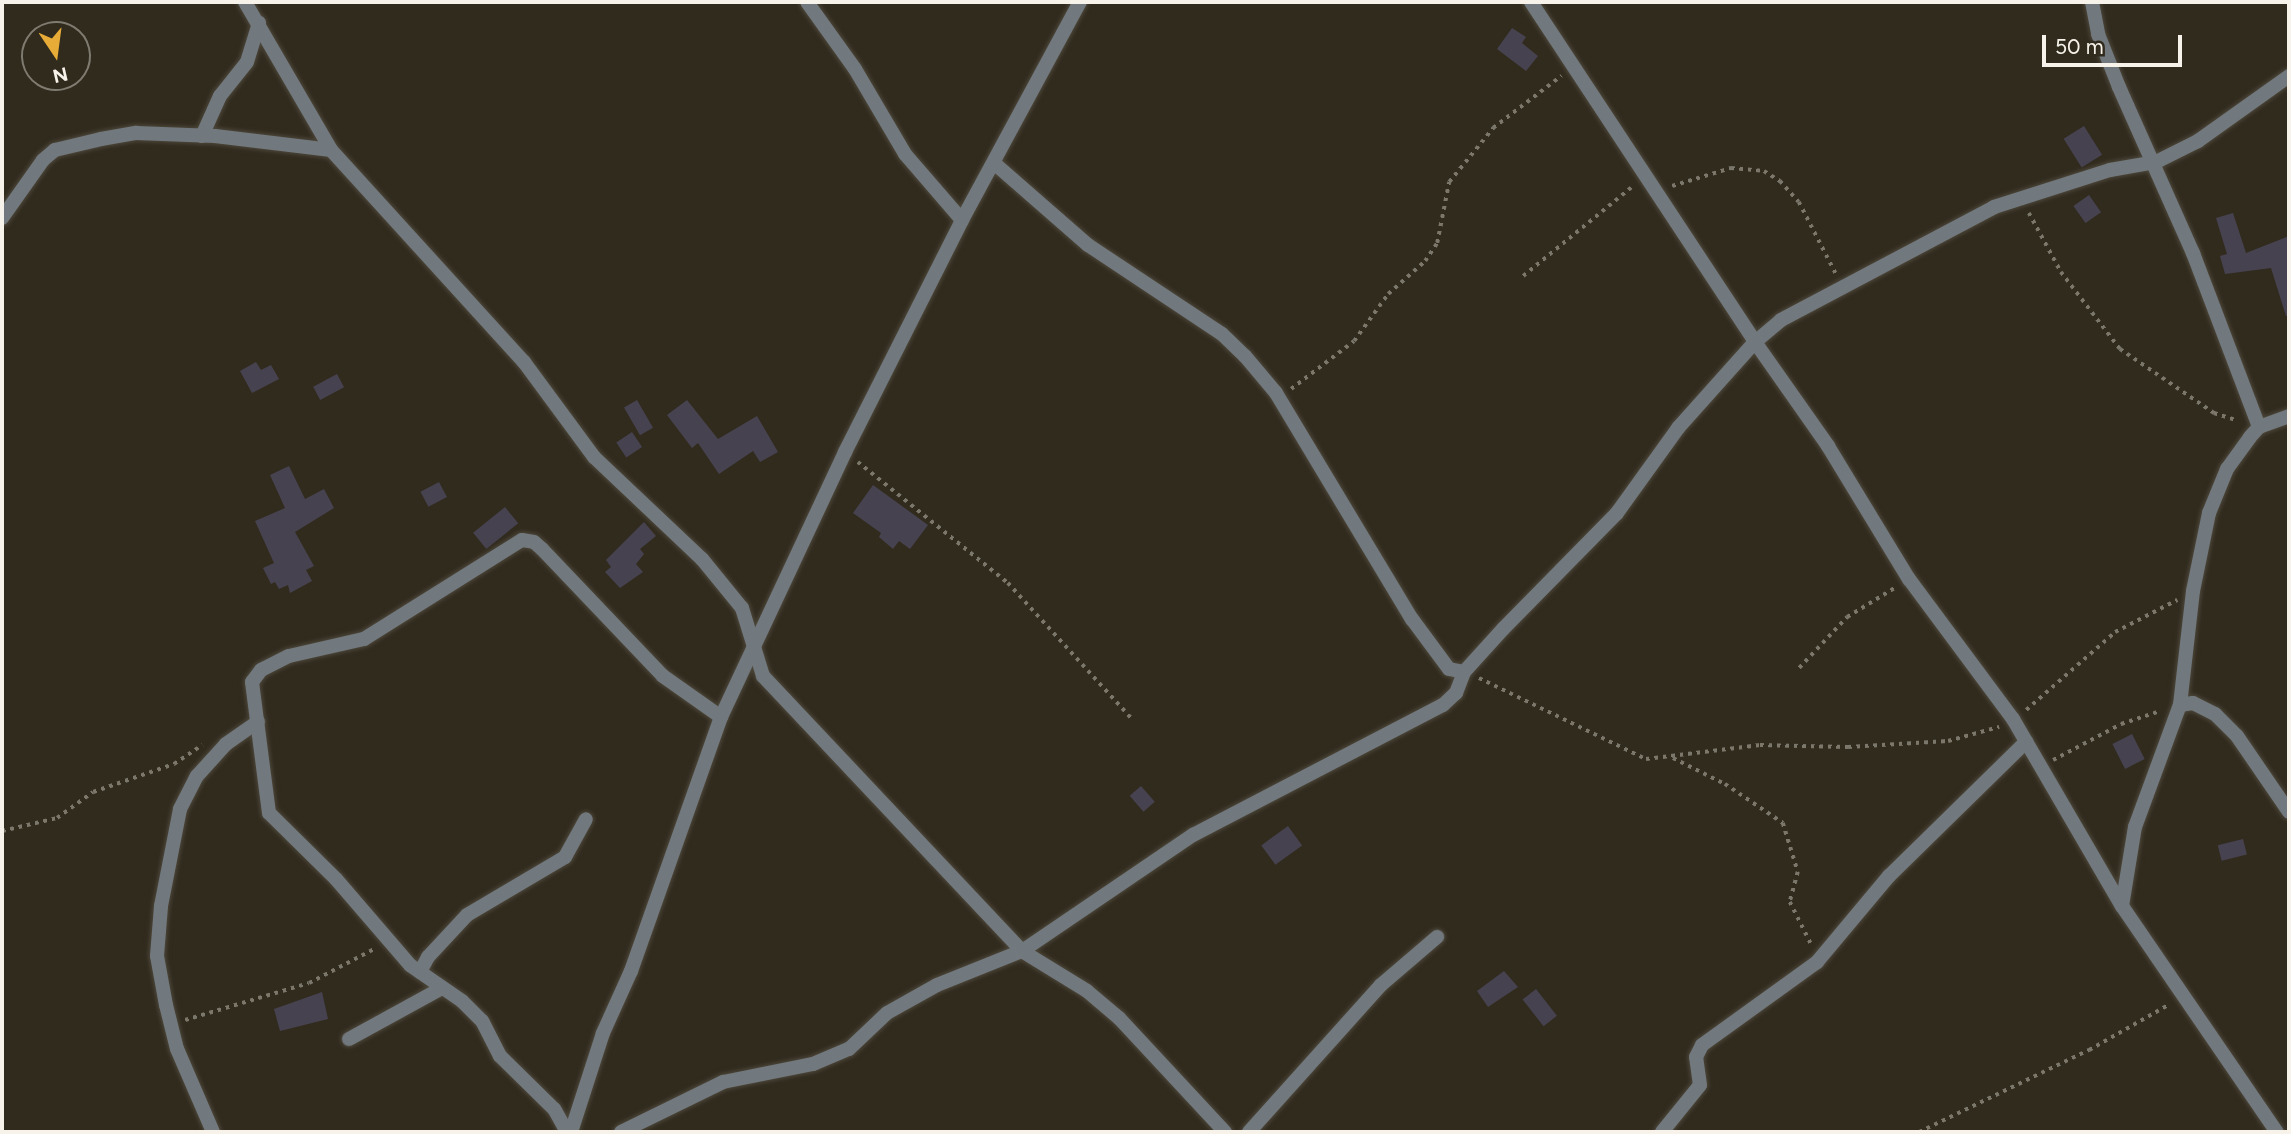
<!DOCTYPE html>
<style>
body{margin:0}
#map{position:relative;width:2291px;height:1134px;overflow:hidden;background:#312b1e;font-family:Figtree,sans-serif}
div>[style]{position:absolute}
[style*='--x']{left:calc(var(--x)*1px);top:calc(var(--y)*1px);width:calc(var(--w)*1px);rotate:calc(var(--a)*1deg)}
.building>*{inset:0;background:#474250;transform-origin:0 0}
.path>*{height:3.5px;margin-top:-1.75px;transform-origin:0;background:repeating-linear-gradient(90deg,#7c776b 0 3.5px,transparent 0 8.5px)}
.roads{filter:drop-shadow(0 0 2px #4d473b) drop-shadow(0 0 2px #4d473b)}
.minor>*{height:14px;margin:-7px;padding:0 7px;transform-origin:7px;border-radius:7px;background:#72797e}
.tertiary>*{height:14px;margin:-7px;padding:0 7px;transform-origin:7px;border-radius:7px;background:#72797e}
span{translate:-50% -50%;white-space:nowrap;text-align:center;line-height:1.15;-webkit-text-stroke:7px #312b1e;paint-order:stroke}
.frame{position:absolute;inset:0;border:4px solid #f7f3eb;pointer-events:none}
.north{position:absolute;left:21px;top:21px;width:70px;height:70px;box-sizing:border-box;background:#312b1e;border:2px solid #807b70;border-radius:50%;rotate:167deg;font-size:19px;font-weight:700;line-height:28px;text-align:center;color:#f7f3eb}
.north::after{content:'';display:block;margin:auto;width:24px;height:32px;background:#e7ac37;clip-path:polygon(50% 0,100% 100%,50% 72%,0 100%)}
.scale{position:absolute;left:2042px;top:35px;width:140px;height:32px;box-sizing:border-box;border:4px solid #f7f3eb;border-top:0;padding-left:9px;font-size:21px;line-height:24px;white-space:nowrap;color:#f7f3eb;-webkit-text-stroke:5px #312b1e;paint-order:stroke}
</style>
<div id="map">
<div class="building">
<i style="clip-path:polygon(1512px 28px,1526px 37px,1522px 43px,1538px 56px,1526px 71px,1497px 49px)"></i>
<i style="left:2084px;top:126px;width:34px;height:24px;rotate:58deg"></i>
<i style="left:2089px;top:195px;width:21px;height:19px;rotate:55deg"></i>
<i style="clip-path:polygon(2233px 213px,2246px 253px,2289px 236px,2289px 316px,2286px 316px,2271px 268px,2225px 274px,2220px 256px,2227px 254px,2216px 218px)"></i>
<i style="clip-path:polygon(256px 362px,261px 370px,271px 365px,279px 379px,252px 393px,240px 371px)"></i>
<i style="left:337px;top:374px;width:15px;height:27px;rotate:62deg"></i>
<i style="left:637px;top:400px;width:32px;height:15px;rotate:60deg"></i>
<i style="clip-path:polygon(687px 400px,718px 439px,757px 416px,778px 452px,760px 462px,753px 451px,719px 474px,698px 443px,692px 448px,667px 415px)"></i>
<i style="left:632px;top:432px;width:18px;height:19px;rotate:56deg"></i>
<i style="clip-path:polygon(289px 466px,305px 499px,324px 489px,334px 508px,295px 532px,314px 566px,306px 570px,312px 581px,290px 593px,288px 585px,279px 589px,275px 582px,271px 584px,263px 568px,274px 563px,255px 521px,285px 508px,270px 475px)"></i>
<i style="left:439px;top:482px;width:17px;height:21px;rotate:62deg"></i>
<i style="clip-path:polygon(873px 485px,928px 525px,910px 549px,899px 541px,893px 549px,879px 537px,881px 533px,853px 513px)"></i>
<i style="left:505px;top:507px;width:21px;height:41px;rotate:51deg"></i>
<i style="clip-path:polygon(644px 522px,656px 536px,640px 549px,644px 554px,636px 564px,643px 572px,620px 588px,605px 572px,611px 567px,606px 560px)"></i>
<i style="left:2132px;top:734px;width:28px;height:22px;rotate:63deg"></i>
<i style="left:1141px;top:786px;width:21px;height:15px;rotate:49deg"></i>
<i style="left:1288px;top:826px;width:24px;height:33px;rotate:54deg"></i>
<i style="left:2243px;top:839px;width:16px;height:26px;rotate:76deg"></i>
<i style="clip-path:polygon(1504px 971px,1518px 987px,1488px 1007px,1477px 991px)"></i>
<i style="left:1536px;top:989px;width:34px;height:17px;rotate:52deg"></i>
<i style="clip-path:polygon(322px 992px,328px 1019px,280px 1031px,274px 1009px)"></i>
</div>
<div class="path">
<i style="--x:1672;--y:186;--w:62;--a:-17"></i>
<i style="--x:1731;--y:168;--w:33;--a:5"></i>
<i style="--x:1764;--y:171;--w:19;--a:32"></i>
<i style="--x:1780;--y:181;--w:28;--a:48"></i>
<i style="--x:1799;--y:202;--w:81;--a:62.8"></i>
<i style="--x:2029;--y:213;--w:67;--a:61.5"></i>
<i style="--x:2061;--y:272;--w:97;--a:52.5"></i>
<i style="--x:2120;--y:349;--w:114;--a:34.2"></i>
<i style="--x:2214;--y:413;--w:25;--a:18"></i>
<i style="--x:1523;--y:276;--w:144;--a:-39.3"></i>
<i style="--x:1291;--y:389;--w:79;--a:-37.3"></i>
<i style="--x:1354;--y:341;--w:58;--a:-54.1"></i>
<i style="--x:1388;--y:294;--w:50;--a:-41.7"></i>
<i style="--x:1425;--y:261;--w:22;--a:-56"></i>
<i style="--x:1437;--y:243;--w:62;--a:-78.9"></i>
<i style="--x:1449;--y:182;--w:70;--a:-50.8"></i>
<i style="--x:1493;--y:128;--w:86;--a:-37.4"></i>
<i style="--x:858;--y:462;--w:193;--a:38.9"></i>
<i style="--x:1008;--y:583;--w:185;--a:47.6"></i>
<i style="--x:1799;--y:668;--w:70;--a:-46.7"></i>
<i style="--x:1847;--y:617;--w:57;--a:-31.5"></i>
<i style="--x:1479;--y:678;--w:186;--a:25.9"></i>
<i style="--x:1646;--y:759;--w:115;--a:-7"></i>
<i style="--x:1760;--y:745;--w:88;--a:1.3"></i>
<i style="--x:1848;--y:747;--w:100;--a:-3.4"></i>
<i style="--x:1948;--y:741;--w:53;--a:-15.4"></i>
<i style="--x:2026;--y:710;--w:118;--a:-41.2"></i>
<i style="--x:2115;--y:632;--w:70;--a:-27.3"></i>
<i style="--x:1673;--y:758;--w:58;--a:26.6"></i>
<i style="--x:1725;--y:784;--w:70;--a:33.9"></i>
<i style="--x:1783;--y:823;--w:51;--a:73"></i>
<i style="--x:1798;--y:872;--w:31;--a:105"></i>
<i style="--x:1790;--y:902;--w:47;--a:63.4"></i>
<i style="--x:2053;--y:760;--w:77;--a:-27.9"></i>
<i style="--x:2121;--y:724;--w:41;--a:-18.4"></i>
<i style="--x:2;--y:831;--w:57;--a:-13.3"></i>
<i style="--x:57;--y:818;--w:44;--a:-35.8"></i>
<i style="--x:93;--y:792;--w:86;--a:-19.1"></i>
<i style="--x:174;--y:764;--w:34;--a:-34"></i>
<i style="--x:185;--y:1020;--w:129;--a:-16.6"></i>
<i style="--x:309;--y:983;--w:76;--a:-27.6"></i>
<i style="--x:1919;--y:1132;--w:189;--a:-25.8"></i>
<i style="--x:2089;--y:1050;--w:93;--a:-29.6"></i>
</div>
<div class="roads">
<div class="minor">
<i style="--x:245;--y:2;--w:171;--a:59.8"></i>
<i style="--x:331;--y:150;--w:287;--a:47.7"></i>
<i style="--x:524;--y:362;--w:118;--a:53.6"></i>
<i style="--x:594;--y:457;--w:149;--a:43.4"></i>
<i style="--x:702;--y:559;--w:63;--a:50.8"></i>
<i style="--x:742;--y:608;--w:71;--a:72.8"></i>
<i style="--x:763;--y:676;--w:378;--a:46.7"></i>
<i style="--x:1022;--y:951;--w:76;--a:31.6"></i>
<i style="--x:1087;--y:991;--w:42;--a:40.2"></i>
<i style="--x:1119;--y:1018;--w:156;--a:47.1"></i>
<i style="--x:807;--y:2;--w:82;--a:54.4"></i>
<i style="--x:855;--y:69;--w:99;--a:59.5"></i>
<i style="--x:905;--y:154;--w:87;--a:49.2"></i>
<i style="--x:2092;--y:2;--w:33;--a:79"></i>
<i style="--x:2098;--y:34;--w:57;--a:68.4"></i>
<i style="--x:2119;--y:87;--w:182;--a:66"></i>
<i style="--x:2193;--y:253;--w:186;--a:69.2"></i>
<i style="--x:202;--y:136;--w:44;--a:-65.8"></i>
<i style="--x:220;--y:96;--w:43;--a:-51.5"></i>
<i style="--x:247;--y:62;--w:41;--a:-72.9"></i>
<i style="--x:994;--y:163;--w:125;--a:41.1"></i>
<i style="--x:1088;--y:245;--w:161;--a:33.6"></i>
<i style="--x:1222;--y:334;--w:32;--a:44"></i>
<i style="--x:1245;--y:356;--w:48;--a:50"></i>
<i style="--x:1276;--y:393;--w:264;--a:59"></i>
<i style="--x:1412;--y:619;--w:62;--a:53.5"></i>
<i style="--x:1449;--y:669;--w:15;--a:11"></i>
<i style="--x:2;--y:218;--w:71;--a:-54.7"></i>
<i style="--x:43;--y:160;--w:16;--a:-40"></i>
<i style="--x:55;--y:150;--w:47;--a:-13.4"></i>
<i style="--x:101;--y:139;--w:36;--a:-10"></i>
<i style="--x:136;--y:133;--w:79;--a:2.2"></i>
<i style="--x:215;--y:136;--w:117;--a:6.9"></i>
<i style="--x:2180;--y:705;--w:13;--a:-9"></i>
<i style="--x:2193;--y:703;--w:25;--a:27"></i>
<i style="--x:2215;--y:714;--w:31;--a:45"></i>
<i style="--x:2237;--y:736;--w:92;--a:55.6"></i>
<i style="--x:2122;--y:906;--w:80;--a:-80.7"></i>
<i style="--x:2135;--y:827;--w:130;--a:-69.8"></i>
<i style="--x:2180;--y:705;--w:115;--a:-83.5"></i>
<i style="--x:2193;--y:591;--w:80;--a:-78.4"></i>
<i style="--x:2209;--y:513;--w:48;--a:-67.8"></i>
<i style="--x:2227;--y:469;--w:39;--a:-54"></i>
<i style="--x:2250;--y:437;--w:13;--a:-48"></i>
<i style="--x:2259;--y:427;--w:32;--a:-20"></i>
<i style="--x:420;--y:972;--w:17;--a:-62"></i>
<i style="--x:428;--y:957;--w:57;--a:-47.1"></i>
<i style="--x:467;--y:915;--w:114;--a:-30.6"></i>
<i style="--x:565;--y:857;--w:43;--a:-61.1"></i>
<i style="--x:349;--y:1039;--w:106;--a:-28.7"></i>
<i style="--x:213;--y:1132;--w:90;--a:-113.4"></i>
<i style="--x:177;--y:1049;--w:45;--a:-104"></i>
<i style="--x:166;--y:1005;--w:50;--a:-100.4"></i>
<i style="--x:157;--y:956;--w:50;--a:-85.4"></i>
<i style="--x:161;--y:906;--w:99;--a:-78.9"></i>
<i style="--x:180;--y:809;--w:37;--a:-63"></i>
<i style="--x:197;--y:776;--w:43;--a:-47.8"></i>
<i style="--x:226;--y:744;--w:39;--a:-35"></i>
<i style="--x:567;--y:1132;--w:26;--a:-119"></i>
<i style="--x:554;--y:1109;--w:76;--a:-135.5"></i>
<i style="--x:500;--y:1056;--w:39;--a:-117"></i>
<i style="--x:482;--y:1021;--w:28;--a:-135"></i>
<i style="--x:462;--y:1001;--w:63;--a:-145.3"></i>
<i style="--x:410;--y:965;--w:113;--a:-130.7"></i>
<i style="--x:336;--y:879;--w:94;--a:-135.4"></i>
<i style="--x:269;--y:813;--w:132;--a:-97.4"></i>
<i style="--x:252;--y:682;--w:15;--a:-53"></i>
<i style="--x:261;--y:670;--w:31;--a:-27"></i>
<i style="--x:289;--y:656;--w:77;--a:-12.8"></i>
<i style="--x:364;--y:639;--w:186;--a:-32.1"></i>
<i style="--x:522;--y:540;--w:12;--a:9"></i>
<i style="--x:534;--y:542;--w:11;--a:41"></i>
<i style="--x:542;--y:549;--w:175;--a:46.4"></i>
<i style="--x:663;--y:676;--w:71;--a:35.3"></i>
<i style="--x:621;--y:1132;--w:114;--a:-26.1"></i>
<i style="--x:723;--y:1082;--w:92;--a:-11.3"></i>
<i style="--x:813;--y:1064;--w:39;--a:-23"></i>
<i style="--x:849;--y:1049;--w:52;--a:-43.5"></i>
<i style="--x:887;--y:1013;--w:57;--a:-29.2"></i>
<i style="--x:937;--y:985;--w:92;--a:-21.8"></i>
<i style="--x:1022;--y:951;--w:207;--a:-34.2"></i>
<i style="--x:1193;--y:835;--w:282;--a:-27.5"></i>
<i style="--x:1443;--y:705;--w:18;--a:-43"></i>
<i style="--x:1456;--y:693;--w:22;--a:-69"></i>
<i style="--x:1464;--y:672;--w:58;--a:-47.8"></i>
<i style="--x:1503;--y:629;--w:163;--a:-45.5"></i>
<i style="--x:1617;--y:513;--w:105;--a:-54.3"></i>
<i style="--x:1678;--y:428;--w:115;--a:-48.2"></i>
<i style="--x:1755;--y:342;--w:34;--a:-40"></i>
<i style="--x:1781;--y:320;--w:241;--a:-27.9"></i>
<i style="--x:1994;--y:207;--w:122;--a:-17.7"></i>
<i style="--x:2110;--y:170;--w:47;--a:-9.9"></i>
<i style="--x:2156;--y:162;--w:47;--a:-26.6"></i>
<i style="--x:2198;--y:141;--w:112;--a:-35.5"></i>
<i style="--x:1249;--y:1132;--w:198;--a:-48.1"></i>
<i style="--x:1381;--y:985;--w:74;--a:-40.6"></i>
<i style="--x:1662;--y:1132;--w:60;--a:-51"></i>
<i style="--x:1700;--y:1085;--w:28;--a:-98"></i>
<i style="--x:1696;--y:1057;--w:13;--a:-63"></i>
<i style="--x:1702;--y:1045;--w:142;--a:-35.8"></i>
<i style="--x:1817;--y:962;--w:112;--a:-50.1"></i>
<i style="--x:1889;--y:876;--w:192;--a:-44.4"></i>
</div>
<div class="tertiary">
<i style="--x:1531;--y:2;--w:407;--a:56.6"></i>
<i style="--x:1755;--y:342;--w:127;--a:54.9"></i>
<i style="--x:1828;--y:446;--w:156;--a:58.7"></i>
<i style="--x:1909;--y:579;--w:174;--a:53.4"></i>
<i style="--x:2013;--y:719;--w:216;--a:59.8"></i>
<i style="--x:2122;--y:906;--w:274;--a:55.6"></i>
<i style="--x:571;--y:1132;--w:104;--a:-72.1"></i>
<i style="--x:603;--y:1033;--w:68;--a:-65.7"></i>
<i style="--x:631;--y:971;--w:269;--a:-70.5"></i>
<i style="--x:721;--y:717;--w:293;--a:-64.9"></i>
<i style="--x:845;--y:452;--w:260;--a:-63.2"></i>
<i style="--x:962;--y:220;--w:248;--a:-61.6"></i>
</div>
</div>
<div class="frame"></div>
<div class="north">N</div>
<div class="scale">50 m</div>
</div>
